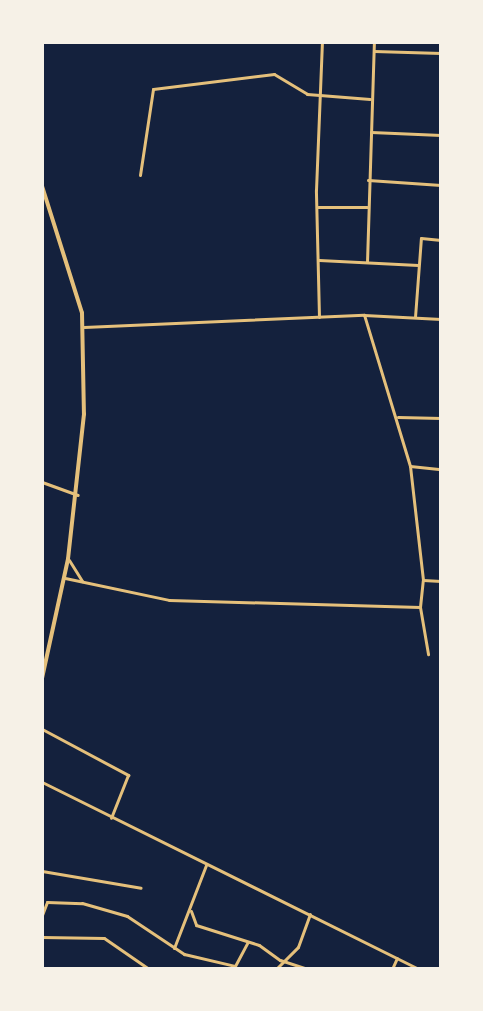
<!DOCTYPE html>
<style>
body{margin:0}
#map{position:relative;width:483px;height:1011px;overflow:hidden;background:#14213d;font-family:"Asap Condensed",sans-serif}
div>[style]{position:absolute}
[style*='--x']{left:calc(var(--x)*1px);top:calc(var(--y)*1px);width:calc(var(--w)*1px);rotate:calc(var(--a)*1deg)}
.minor>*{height:3px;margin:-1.5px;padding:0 1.5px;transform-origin:1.5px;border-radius:1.5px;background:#e5c07b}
.secondary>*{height:4px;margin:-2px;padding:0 2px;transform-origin:2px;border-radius:2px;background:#e5c07b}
span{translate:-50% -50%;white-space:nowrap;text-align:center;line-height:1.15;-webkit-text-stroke:4.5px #f6f1e7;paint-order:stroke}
.frame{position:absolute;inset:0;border:44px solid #f6f1e7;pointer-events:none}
</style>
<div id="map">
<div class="minor">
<i style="--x:374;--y:51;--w:67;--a:1.7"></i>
<i style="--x:371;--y:132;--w:70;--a:2.5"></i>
<i style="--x:140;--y:175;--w:87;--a:-81.4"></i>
<i style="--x:153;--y:89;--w:122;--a:-7.1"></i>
<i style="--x:274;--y:74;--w:39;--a:31"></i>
<i style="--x:307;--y:94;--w:63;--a:4.5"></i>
<i style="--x:368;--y:180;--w:73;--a:3.9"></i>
<i style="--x:318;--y:207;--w:49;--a:0"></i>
<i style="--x:319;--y:260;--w:99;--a:2.9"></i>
<i style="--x:367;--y:262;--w:220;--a:-88.2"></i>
<i style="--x:319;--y:317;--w:127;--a:-91.4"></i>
<i style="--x:316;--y:190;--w:148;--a:-87.7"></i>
<i style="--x:415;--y:317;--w:79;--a:-85.7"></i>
<i style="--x:421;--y:238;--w:20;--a:6"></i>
<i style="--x:84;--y:327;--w:280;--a:-2.5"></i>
<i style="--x:364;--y:315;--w:77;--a:3"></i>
<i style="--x:398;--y:417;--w:43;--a:1.3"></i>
<i style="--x:410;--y:466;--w:31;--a:6"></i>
<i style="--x:42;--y:482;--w:38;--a:20"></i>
<i style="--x:69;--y:560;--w:25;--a:58"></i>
<i style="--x:65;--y:578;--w:106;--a:11.9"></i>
<i style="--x:169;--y:600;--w:251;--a:1.6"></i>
<i style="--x:420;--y:607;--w:27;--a:-84"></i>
<i style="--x:423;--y:580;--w:115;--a:-96.5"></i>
<i style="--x:410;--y:466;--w:158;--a:-106.9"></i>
<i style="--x:423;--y:580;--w:18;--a:3"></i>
<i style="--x:420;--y:607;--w:48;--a:80.3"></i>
<i style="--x:42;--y:729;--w:98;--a:28.1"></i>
<i style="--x:128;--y:775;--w:46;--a:111.6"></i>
<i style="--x:42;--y:782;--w:420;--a:26.4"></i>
<i style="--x:42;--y:871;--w:100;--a:9.7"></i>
<i style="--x:191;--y:911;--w:15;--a:70"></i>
<i style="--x:196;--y:925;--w:66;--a:17.6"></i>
<i style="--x:259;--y:945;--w:26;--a:36"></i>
<i style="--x:280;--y:960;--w:28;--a:18"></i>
<i style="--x:42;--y:915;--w:14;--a:-69"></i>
<i style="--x:47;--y:902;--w:35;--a:2"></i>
<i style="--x:82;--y:903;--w:47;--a:16.1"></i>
<i style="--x:127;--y:916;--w:69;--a:33.7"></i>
<i style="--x:184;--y:954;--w:52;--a:13.2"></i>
<i style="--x:235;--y:966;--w:27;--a:-62"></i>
<i style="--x:42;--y:937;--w:62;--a:0.9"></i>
<i style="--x:104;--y:938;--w:55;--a:34.6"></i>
<i style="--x:174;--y:948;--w:89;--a:-68.9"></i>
<i style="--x:276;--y:969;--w:31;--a:-45"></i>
<i style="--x:298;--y:947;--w:35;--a:-70"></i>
<i style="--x:392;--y:969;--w:12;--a:-66"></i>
</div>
<div class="secondary">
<i style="--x:42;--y:186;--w:133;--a:72.5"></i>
<i style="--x:82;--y:313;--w:101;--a:88.9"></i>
<i style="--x:84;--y:414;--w:146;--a:96.3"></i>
<i style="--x:68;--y:559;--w:122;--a:102.3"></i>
</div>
<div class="frame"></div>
</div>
